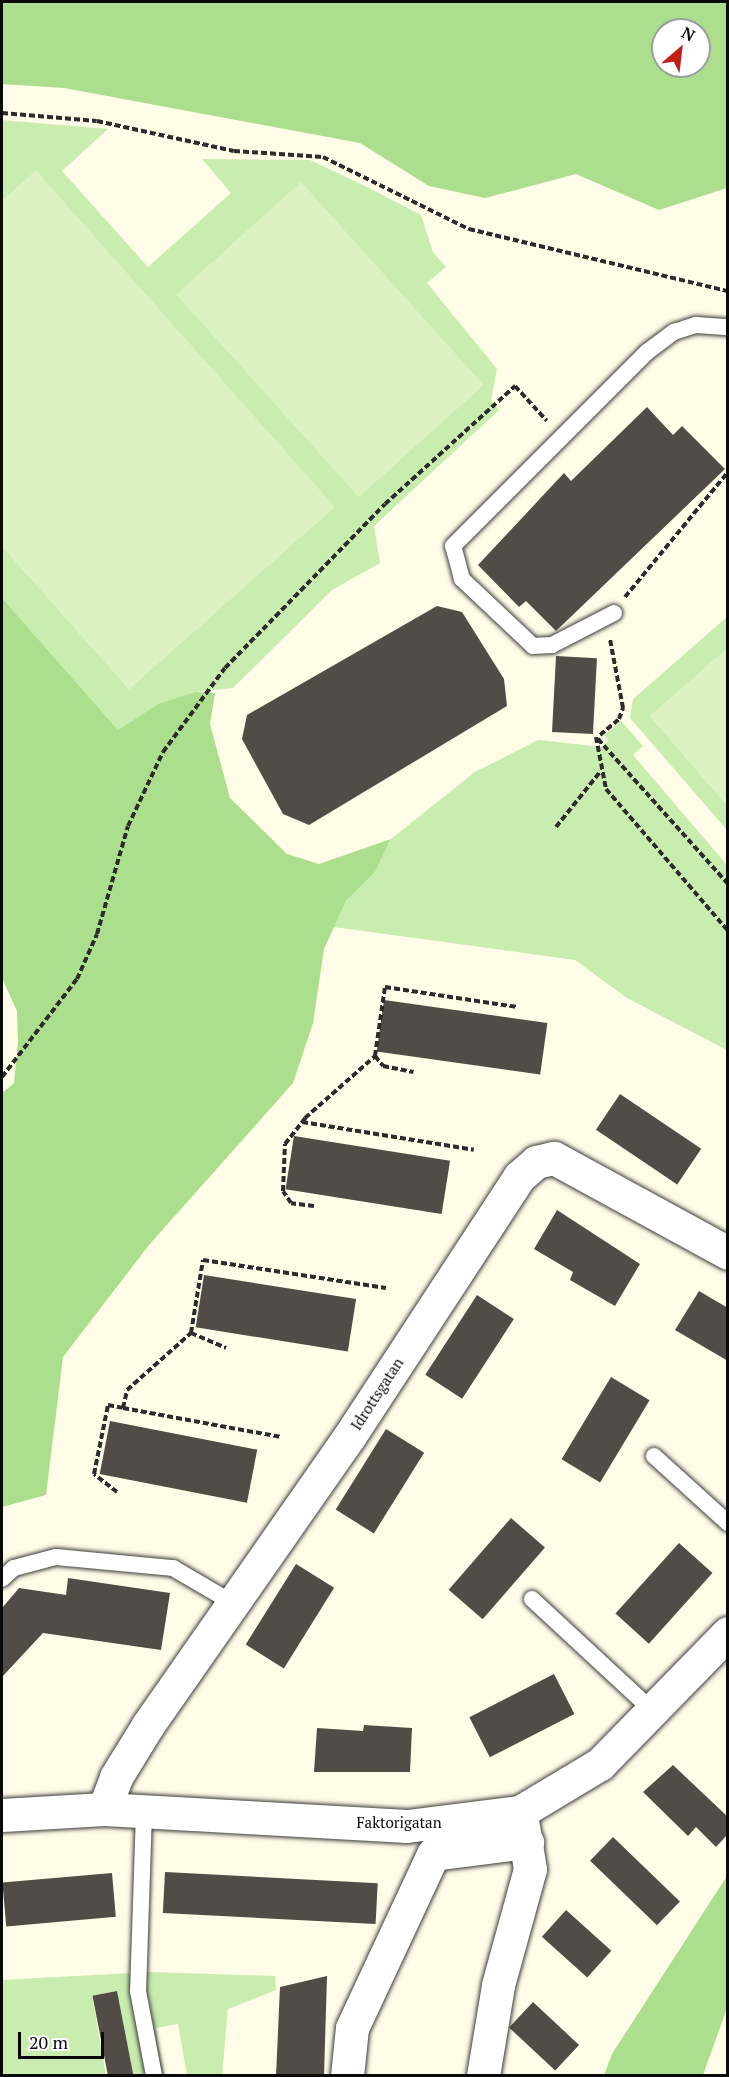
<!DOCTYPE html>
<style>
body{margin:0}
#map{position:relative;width:729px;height:2077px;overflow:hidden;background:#fffce7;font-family:"PT Serif",serif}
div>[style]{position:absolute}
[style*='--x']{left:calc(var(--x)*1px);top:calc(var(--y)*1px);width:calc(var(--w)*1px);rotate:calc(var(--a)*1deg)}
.green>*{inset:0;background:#c9ecaf}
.forest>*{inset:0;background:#abde8d}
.pitch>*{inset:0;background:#ddf2c1;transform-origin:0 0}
.building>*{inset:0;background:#534c46;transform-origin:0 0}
.path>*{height:4px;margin-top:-2px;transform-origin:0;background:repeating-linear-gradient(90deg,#2c2c2c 0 6px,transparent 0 9px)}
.roads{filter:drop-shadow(0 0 2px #3d3d3d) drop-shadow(0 0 2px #3d3d3d)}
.service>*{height:16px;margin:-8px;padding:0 8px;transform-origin:8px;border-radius:8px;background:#fff}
.minor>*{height:33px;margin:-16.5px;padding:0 16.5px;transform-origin:16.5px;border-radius:16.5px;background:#fff}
span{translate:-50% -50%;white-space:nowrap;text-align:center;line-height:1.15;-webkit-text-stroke:6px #fff;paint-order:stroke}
.street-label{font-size:15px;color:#0a0a0a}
.frame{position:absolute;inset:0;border:3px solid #0a0a0a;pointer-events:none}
.north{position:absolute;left:651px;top:18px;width:60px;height:60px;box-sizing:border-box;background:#fff;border:2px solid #9d9d9d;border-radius:50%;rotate:28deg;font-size:16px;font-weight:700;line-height:24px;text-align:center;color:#0a0a0a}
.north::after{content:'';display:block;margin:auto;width:21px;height:27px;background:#c31f19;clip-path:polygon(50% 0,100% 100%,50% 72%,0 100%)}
.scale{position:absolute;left:18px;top:2032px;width:86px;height:27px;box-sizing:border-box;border:3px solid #0a0a0a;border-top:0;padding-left:8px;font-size:18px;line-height:21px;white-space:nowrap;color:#0a0a0a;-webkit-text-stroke:4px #fff;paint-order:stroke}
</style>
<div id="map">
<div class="green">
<i style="clip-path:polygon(2px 120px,108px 129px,62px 171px,148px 267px,231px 193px,202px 159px,310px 160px,361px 184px,421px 215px,433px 252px,446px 267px,427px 283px,497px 369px,491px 400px,499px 410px,374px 526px,380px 563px,332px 590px,233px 688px,195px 692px,158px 704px,118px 730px,2px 598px,2px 546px,129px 689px,334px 507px,36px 171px,2px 201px)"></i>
<i style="clip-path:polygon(727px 617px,727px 649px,650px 716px,727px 805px,727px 830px,630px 718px,633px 699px)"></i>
<i style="clip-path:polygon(621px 721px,643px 746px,633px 755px,727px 865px,727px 1050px,627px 998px,575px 960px,334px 927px,346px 901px,375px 872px,391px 839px,475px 772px,538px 740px,602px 747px,608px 740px,604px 735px)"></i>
<i style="clip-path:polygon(150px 1972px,275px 1976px,276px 1990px,228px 2009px,222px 2075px,187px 2075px,178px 2024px,156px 2028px,164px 2075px,133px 2075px,117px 1991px,92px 1996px,106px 2075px,2px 2076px,2px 1980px)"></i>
</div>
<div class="forest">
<i style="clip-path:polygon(evenodd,2px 2px,727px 2px,727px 188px,659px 210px,576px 174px,485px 198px,429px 186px,360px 143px,64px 88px,2px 84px,2px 2px,663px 30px,699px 30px,699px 66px,663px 66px,663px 30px)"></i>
<i style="clip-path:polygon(2px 598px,118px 730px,158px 704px,195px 692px,215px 693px,210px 724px,230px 798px,287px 854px,319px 864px,391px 839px,375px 872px,346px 901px,324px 949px,313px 1023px,293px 1083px,149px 1245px,63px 1357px,46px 1495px,2px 1507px,2px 1093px,14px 1083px,18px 1043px,17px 1011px,2px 978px)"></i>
<i style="clip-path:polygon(727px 1876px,727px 2008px,703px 2075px,604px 2075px,612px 2054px)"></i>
</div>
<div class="pitch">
<i style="clip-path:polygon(36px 171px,335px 507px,129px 689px,2px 546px,2px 201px)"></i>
<i style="left:301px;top:182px;width:273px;height:168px;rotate:48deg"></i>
<i style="clip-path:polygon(727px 649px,727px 805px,650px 716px)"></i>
</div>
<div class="building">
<i style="clip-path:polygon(647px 407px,673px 435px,682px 426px,725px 469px,556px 631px,526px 601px,519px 607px,478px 565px,564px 473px,571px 481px)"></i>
<i style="clip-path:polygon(437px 606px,462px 612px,504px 679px,507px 706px,309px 825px,283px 814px,242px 739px,247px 715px)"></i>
<i style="left:556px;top:656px;width:41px;height:76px;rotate:3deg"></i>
<i style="left:384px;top:1000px;width:165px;height:52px;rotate:8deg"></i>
<i style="left:620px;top:1094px;width:98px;height:43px;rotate:34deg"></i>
<i style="left:294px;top:1136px;width:158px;height:54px;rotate:9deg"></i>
<i style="clip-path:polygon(557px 1210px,640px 1264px,615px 1306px,570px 1280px,573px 1272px,534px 1249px)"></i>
<i style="left:204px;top:1275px;width:154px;height:53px;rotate:9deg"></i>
<i style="clip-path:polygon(699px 1291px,728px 1308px,728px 1361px,675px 1330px)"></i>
<i style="left:477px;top:1295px;width:44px;height:95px;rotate:33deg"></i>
<i style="left:611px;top:1377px;width:45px;height:96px;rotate:31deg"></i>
<i style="left:110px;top:1421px;width:150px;height:54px;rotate:11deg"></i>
<i style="left:386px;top:1429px;width:45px;height:95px;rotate:32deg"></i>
<i style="left:511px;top:1518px;width:45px;height:95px;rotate:41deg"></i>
<i style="left:679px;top:1543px;width:45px;height:95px;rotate:42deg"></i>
<i style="left:296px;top:1564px;width:45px;height:95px;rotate:32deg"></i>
<i style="clip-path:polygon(68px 1578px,170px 1593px,161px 1650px,43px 1633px,2px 1677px,2px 1608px,19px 1588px,66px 1595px)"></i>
<i style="left:554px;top:1674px;width:45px;height:95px;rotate:63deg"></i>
<i style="clip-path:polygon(364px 1725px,412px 1728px,410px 1772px,314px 1772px,317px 1728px,363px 1731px)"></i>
<i style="clip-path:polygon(673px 1765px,728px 1817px,728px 1834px,716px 1847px,696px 1827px,688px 1836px,643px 1792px)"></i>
<i style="left:613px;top:1837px;width:93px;height:33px;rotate:44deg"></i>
<i style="left:165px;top:1872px;width:213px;height:41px;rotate:3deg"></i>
<i style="left:112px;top:1873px;width:44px;height:110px;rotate:85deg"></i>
<i style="left:566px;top:1910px;width:61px;height:36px;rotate:42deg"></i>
<i style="clip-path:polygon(327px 1976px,324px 2076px,276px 2076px,280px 1987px)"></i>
<i style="left:117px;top:1991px;width:86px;height:25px;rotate:79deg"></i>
<i style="left:533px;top:2002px;width:63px;height:35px;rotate:43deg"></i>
</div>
<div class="path">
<i style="--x:2;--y:113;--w:95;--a:4.8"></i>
<i style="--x:97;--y:121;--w:140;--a:12.4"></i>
<i style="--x:234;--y:151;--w:89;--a:3.9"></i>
<i style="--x:323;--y:157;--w:163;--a:26.3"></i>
<i style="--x:469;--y:229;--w:266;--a:13.5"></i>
<i style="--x:625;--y:597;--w:162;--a:-50.5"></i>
<i style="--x:600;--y:735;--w:25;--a:-40"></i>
<i style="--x:619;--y:719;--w:12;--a:-70"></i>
<i style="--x:623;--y:708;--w:70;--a:-100.7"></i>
<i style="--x:556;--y:827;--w:70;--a:-51.3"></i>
<i style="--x:728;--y:884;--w:198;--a:-131.9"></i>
<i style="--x:596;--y:737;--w:53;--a:79.1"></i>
<i style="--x:606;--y:789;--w:187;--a:49.3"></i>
<i style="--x:375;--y:1056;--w:13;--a:51"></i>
<i style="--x:383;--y:1066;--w:31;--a:11"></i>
<i style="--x:2;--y:1077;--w:123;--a:-52.6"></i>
<i style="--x:77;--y:979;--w:49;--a:-66"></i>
<i style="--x:97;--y:934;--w:112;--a:-74"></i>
<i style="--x:128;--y:826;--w:82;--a:-64.7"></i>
<i style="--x:163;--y:752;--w:104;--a:-53.6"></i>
<i style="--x:225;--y:668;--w:229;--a:-45.7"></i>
<i style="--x:385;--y:504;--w:176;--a:-42.2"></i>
<i style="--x:515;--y:386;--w:47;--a:47.6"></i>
<i style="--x:302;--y:1122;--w:174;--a:9.2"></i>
<i style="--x:314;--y:1206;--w:23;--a:-173"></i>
<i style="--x:291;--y:1203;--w:14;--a:-124"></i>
<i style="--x:283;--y:1191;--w:47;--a:-87.6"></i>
<i style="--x:285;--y:1144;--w:33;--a:-52"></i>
<i style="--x:305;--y:1118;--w:94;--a:-41.5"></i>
<i style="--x:375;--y:1056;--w:70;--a:-81.8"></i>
<i style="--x:385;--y:987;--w:134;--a:8.6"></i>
<i style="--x:191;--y:1333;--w:38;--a:23"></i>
<i style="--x:123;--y:1408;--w:161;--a:10.4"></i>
<i style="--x:117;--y:1492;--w:29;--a:-142"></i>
<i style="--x:94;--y:1474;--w:70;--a:-78.5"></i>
<i style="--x:108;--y:1405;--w:15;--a:11"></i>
<i style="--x:123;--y:1408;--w:18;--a:-77"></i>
<i style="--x:127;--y:1390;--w:86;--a:-41.7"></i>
<i style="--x:191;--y:1333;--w:74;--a:-80.7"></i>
<i style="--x:203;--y:1260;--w:185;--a:8.7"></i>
</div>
<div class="roads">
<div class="service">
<i style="--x:614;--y:613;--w:70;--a:152.7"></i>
<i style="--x:552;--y:645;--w:19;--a:177"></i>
<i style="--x:533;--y:646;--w:98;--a:-136.7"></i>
<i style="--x:462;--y:579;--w:34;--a:-105"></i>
<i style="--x:453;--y:546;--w:274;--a:-45"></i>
<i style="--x:647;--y:352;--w:34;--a:-37"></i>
<i style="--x:674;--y:332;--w:23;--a:-18"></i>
<i style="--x:696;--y:325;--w:32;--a:4"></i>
<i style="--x:654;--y:1456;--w:100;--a:42.2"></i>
<i style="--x:2;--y:1579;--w:16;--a:-43"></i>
<i style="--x:14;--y:1568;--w:43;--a:-14.7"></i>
<i style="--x:56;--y:1557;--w:118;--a:5.4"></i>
<i style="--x:173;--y:1568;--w:69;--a:30.3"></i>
<i style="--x:532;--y:1599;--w:165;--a:42.8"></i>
<i style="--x:144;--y:1812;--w:179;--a:91.9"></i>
<i style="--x:138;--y:1991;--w:86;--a:79.3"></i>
</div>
<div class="minor">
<i style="--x:104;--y:1809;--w:34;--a:-69"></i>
<i style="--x:116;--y:1777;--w:61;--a:-58.4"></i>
<i style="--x:148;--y:1725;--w:351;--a:-55.1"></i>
<i style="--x:349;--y:1437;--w:311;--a:-56.8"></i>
<i style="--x:519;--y:1177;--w:23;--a:-41"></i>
<i style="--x:536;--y:1162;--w:18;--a:-13"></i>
<i style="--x:554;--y:1158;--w:198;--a:28.6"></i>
<i style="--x:2;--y:1815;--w:102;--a:-3.4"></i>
<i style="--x:104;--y:1809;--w:303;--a:3.2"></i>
<i style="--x:407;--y:1826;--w:114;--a:-7.1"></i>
<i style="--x:520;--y:1812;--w:93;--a:-31"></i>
<i style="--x:600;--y:1764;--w:183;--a:-45.7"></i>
<i style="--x:347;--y:2076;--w:48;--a:-84.1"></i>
<i style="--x:352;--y:2028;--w:192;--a:-65"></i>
<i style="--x:433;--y:1854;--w:95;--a:-7.3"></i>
<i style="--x:483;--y:2076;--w:92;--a:-80.6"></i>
<i style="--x:498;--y:1985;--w:120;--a:-74.6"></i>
<i style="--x:530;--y:1869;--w:50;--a:-99.3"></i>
</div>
</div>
<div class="street-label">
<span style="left:377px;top:1394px;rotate:-57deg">Idrottsgatan</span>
<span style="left:399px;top:1823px">Faktorigatan</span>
</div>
<div class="frame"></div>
<div class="north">N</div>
<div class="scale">20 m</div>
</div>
